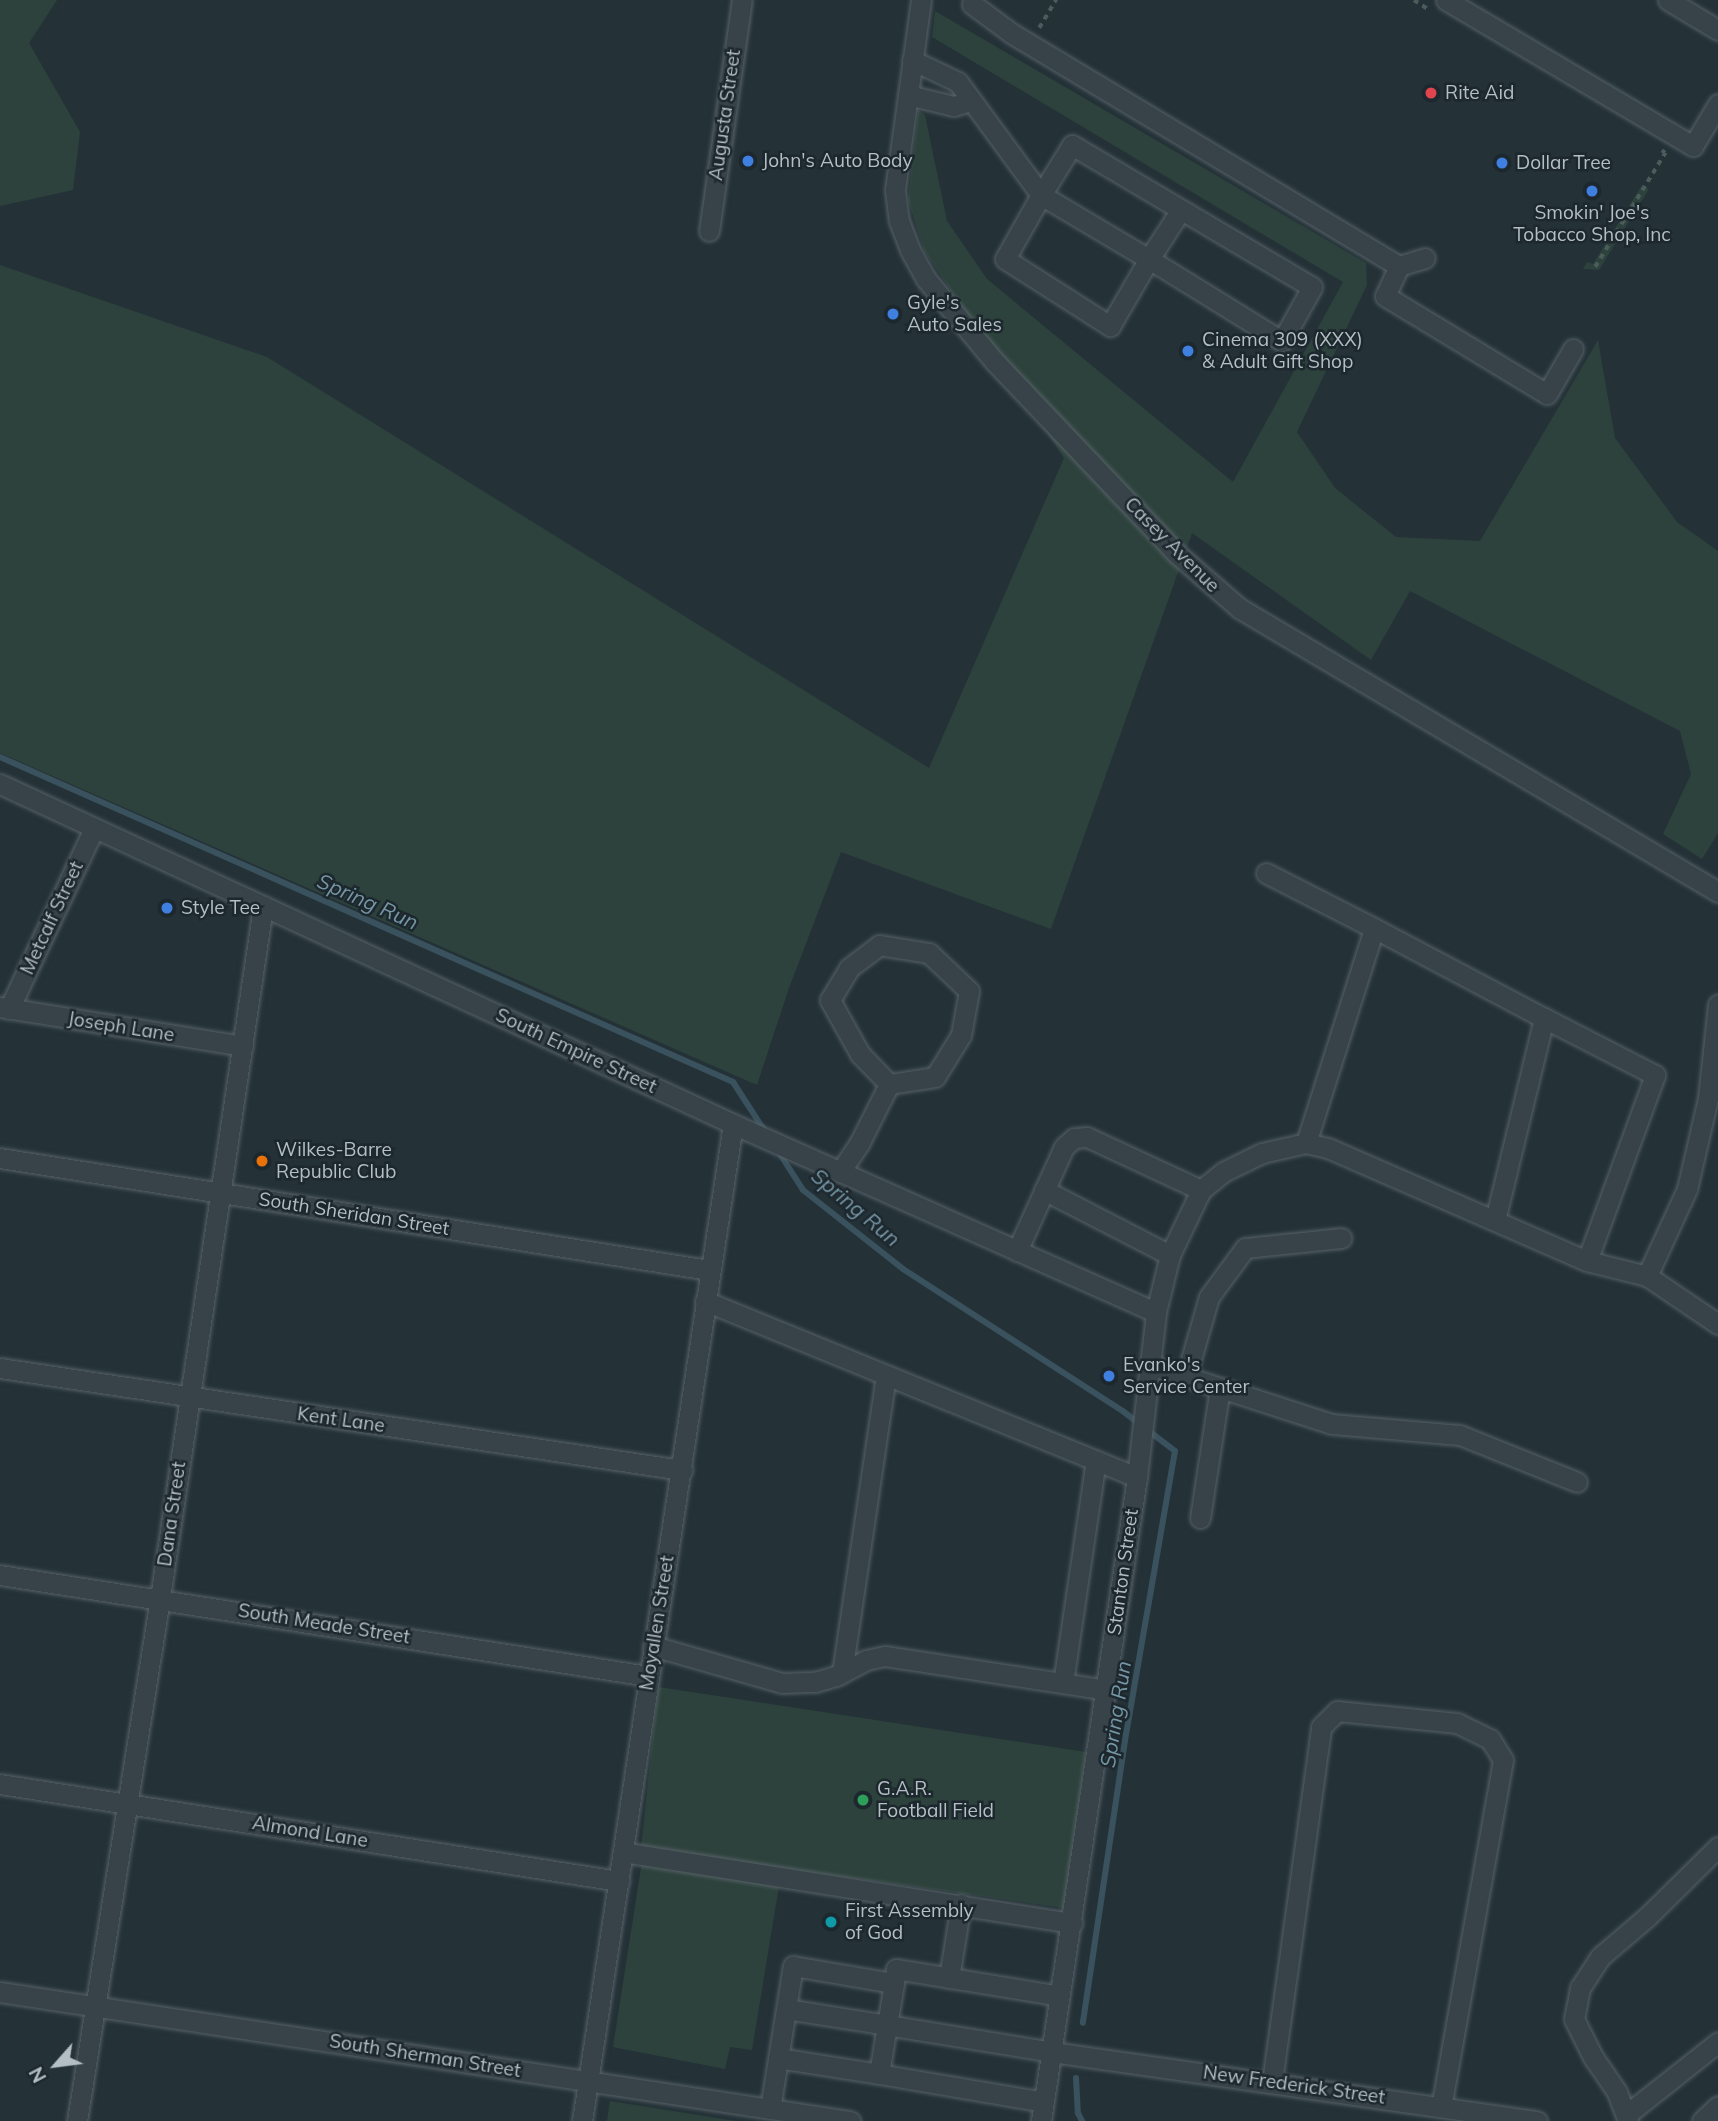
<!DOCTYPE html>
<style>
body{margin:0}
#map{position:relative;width:1718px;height:2121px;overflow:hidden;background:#243238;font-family:Mulish,sans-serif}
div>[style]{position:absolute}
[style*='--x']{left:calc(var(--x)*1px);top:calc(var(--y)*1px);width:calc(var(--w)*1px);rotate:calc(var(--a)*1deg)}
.green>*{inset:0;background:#2d423c}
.stream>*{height:6px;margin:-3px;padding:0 3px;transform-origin:3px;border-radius:3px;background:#3a525e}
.path>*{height:3.5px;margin-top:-1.75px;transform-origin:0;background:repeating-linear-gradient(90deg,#4b5d5a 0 5px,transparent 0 10px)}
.roads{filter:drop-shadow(0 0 2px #566167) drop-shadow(0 0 2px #566167)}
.minor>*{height:19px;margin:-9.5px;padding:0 9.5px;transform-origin:9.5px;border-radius:9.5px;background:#384349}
.dots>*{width:19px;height:19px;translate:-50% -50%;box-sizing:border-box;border:4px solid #1d282e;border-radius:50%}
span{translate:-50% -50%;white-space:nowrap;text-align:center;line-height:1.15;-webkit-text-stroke:5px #1d282e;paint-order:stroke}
.poi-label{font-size:19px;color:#b3bec5}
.left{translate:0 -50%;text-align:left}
.street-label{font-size:19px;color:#b3bec5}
.water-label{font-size:21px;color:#7696a5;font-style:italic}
.north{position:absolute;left:21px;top:2030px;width:70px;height:70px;-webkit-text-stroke:5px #1d282e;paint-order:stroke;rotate:242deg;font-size:19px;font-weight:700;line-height:28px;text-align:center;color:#b3bec5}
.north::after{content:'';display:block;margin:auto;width:24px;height:32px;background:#b3bec5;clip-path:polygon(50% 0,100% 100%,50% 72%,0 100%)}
</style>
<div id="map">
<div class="green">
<i style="clip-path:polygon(0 0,57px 0,29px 43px,80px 132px,73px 190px,0 206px)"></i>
<i style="clip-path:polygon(935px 11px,1366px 263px,1367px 285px,1297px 432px,1335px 488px,1396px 537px,1480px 541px,1598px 340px,1615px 438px,1677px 522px,1718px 551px,1718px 833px,1702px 859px,1663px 834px,1691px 774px,1680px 731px,1410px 591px,1371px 660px,1192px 533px,1051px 929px,841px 852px,789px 988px,757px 1085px,0 753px,0 265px,267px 357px,929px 768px,1064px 458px,924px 251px,908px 200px,918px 110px,925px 115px,947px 221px,987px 279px,1233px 482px,1343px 282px,932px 37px)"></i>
<i style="clip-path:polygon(1642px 185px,1649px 189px,1599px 270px,1583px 269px,1587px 262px,1593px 264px)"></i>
<i style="clip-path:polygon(658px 1687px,1086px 1752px,1065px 1908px,782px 1868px,752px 2050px,730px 2047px,725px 2069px,613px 2047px,644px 1849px,641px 1848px)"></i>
<i style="clip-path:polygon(610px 2101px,736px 2121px,607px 2121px)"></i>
</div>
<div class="stream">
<i style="--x:0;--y:757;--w:802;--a:23.91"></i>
<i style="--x:733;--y:1082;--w:61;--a:57.1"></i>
<i style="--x:778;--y:1151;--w:46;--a:57.3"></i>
<i style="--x:803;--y:1190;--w:127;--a:38.3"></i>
<i style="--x:903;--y:1269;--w:263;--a:32.9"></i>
<i style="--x:1124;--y:1412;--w:64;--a:37.4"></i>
<i style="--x:1175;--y:1451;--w:287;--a:99.8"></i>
<i style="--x:1126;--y:1734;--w:292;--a:98.5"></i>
<i style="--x:1076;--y:2078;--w:35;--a:87"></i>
<i style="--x:1078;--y:2113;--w:9;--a:63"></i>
</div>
<div class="path">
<i style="--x:1414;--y:0;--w:17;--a:33"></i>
<i style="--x:1039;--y:28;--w:33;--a:-59"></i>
<i style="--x:1595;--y:267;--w:134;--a:-58.4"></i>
<i style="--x:1665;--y:153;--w:4;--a:-146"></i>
</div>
<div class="roads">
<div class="minor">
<i style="--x:921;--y:0;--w:192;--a:97.8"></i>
<i style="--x:895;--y:190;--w:31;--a:83"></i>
<i style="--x:899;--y:221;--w:31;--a:69"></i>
<i style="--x:910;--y:250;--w:33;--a:61"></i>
<i style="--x:926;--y:279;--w:107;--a:50.3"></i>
<i style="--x:994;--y:361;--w:265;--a:46.5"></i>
<i style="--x:1176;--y:553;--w:84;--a:41.1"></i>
<i style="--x:1239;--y:608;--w:557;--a:30.66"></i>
<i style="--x:1446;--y:0;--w:287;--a:30.6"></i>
<i style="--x:1693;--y:146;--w:49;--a:-59.2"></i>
<i style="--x:1668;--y:0;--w:58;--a:31"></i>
<i style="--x:972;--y:4;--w:49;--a:36.6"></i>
<i style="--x:1011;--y:33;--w:453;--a:31"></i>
<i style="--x:1399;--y:266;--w:33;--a:115"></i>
<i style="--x:1385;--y:296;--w:189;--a:31.2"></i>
<i style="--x:1547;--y:394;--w:52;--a:-60"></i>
<i style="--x:912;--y:60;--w:51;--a:25.6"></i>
<i style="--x:958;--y:82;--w:140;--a:53.7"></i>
<i style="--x:1041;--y:195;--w:126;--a:30.7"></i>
<i style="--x:1149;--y:259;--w:156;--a:31.7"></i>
<i style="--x:1282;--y:341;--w:62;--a:-60.9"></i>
<i style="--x:1312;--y:287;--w:279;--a:-149.4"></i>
<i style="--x:1072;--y:145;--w:59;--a:121.8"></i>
<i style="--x:1041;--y:195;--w:73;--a:119.4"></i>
<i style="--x:1005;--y:259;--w:125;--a:32.5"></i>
<i style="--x:1110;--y:326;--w:78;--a:-59.8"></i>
<i style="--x:1149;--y:259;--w:57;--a:-57.1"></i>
<i style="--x:908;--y:95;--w:47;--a:13.4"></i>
<i style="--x:954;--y:106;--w:17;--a:-17"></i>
<i style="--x:709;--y:231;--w:233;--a:-81.9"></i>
<i style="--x:1399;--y:266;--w:27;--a:-17"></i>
<i style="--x:0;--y:784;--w:808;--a:24.88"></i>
<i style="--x:733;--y:1124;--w:463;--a:24"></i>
<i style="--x:1266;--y:873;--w:121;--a:27"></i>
<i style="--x:0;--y:1007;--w:246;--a:9.1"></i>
<i style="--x:9;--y:1009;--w:200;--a:-64.8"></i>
<i style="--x:1544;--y:1018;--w:125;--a:27.2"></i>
<i style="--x:1655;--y:1075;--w:198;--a:110.1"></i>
<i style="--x:1306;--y:1143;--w:225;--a:-72.4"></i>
<i style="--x:1374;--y:928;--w:192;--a:27.9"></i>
<i style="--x:1544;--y:1018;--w:208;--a:103.6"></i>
<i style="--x:0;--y:1158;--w:718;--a:8.98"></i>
<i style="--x:840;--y:1172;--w:36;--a:-56"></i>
<i style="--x:860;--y:1142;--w:65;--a:-63.4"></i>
<i style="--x:889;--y:1084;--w:42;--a:-134"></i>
<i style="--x:860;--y:1054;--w:62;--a:-119.1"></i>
<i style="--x:830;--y:1000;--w:37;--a:-59"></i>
<i style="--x:849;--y:968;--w:38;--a:-37"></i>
<i style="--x:879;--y:945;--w:51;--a:9.1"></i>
<i style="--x:929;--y:953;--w:55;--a:43.5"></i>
<i style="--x:969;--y:991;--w:45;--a:100.3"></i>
<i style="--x:961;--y:1035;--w:49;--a:121.8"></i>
<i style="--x:935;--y:1077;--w:47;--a:171.3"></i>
<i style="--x:1044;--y:1190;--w:142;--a:27.3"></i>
<i style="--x:1017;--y:1251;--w:114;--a:-65.7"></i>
<i style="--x:1064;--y:1147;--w:13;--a:-42"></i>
<i style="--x:1074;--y:1138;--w:13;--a:-4"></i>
<i style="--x:1087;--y:1137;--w:126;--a:24.9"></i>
<i style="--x:1647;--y:1276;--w:86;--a:34.1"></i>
<i style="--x:705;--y:1301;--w:466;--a:22.2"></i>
<i style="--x:1150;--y:1365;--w:191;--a:18"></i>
<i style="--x:1332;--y:1424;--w:128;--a:4.9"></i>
<i style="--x:1460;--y:1435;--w:126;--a:21.9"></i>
<i style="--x:0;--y:1368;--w:690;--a:8.51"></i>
<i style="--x:1186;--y:1377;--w:83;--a:-74"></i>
<i style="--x:1209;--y:1297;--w:61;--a:-53.7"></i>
<i style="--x:1245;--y:1248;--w:97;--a:-5.9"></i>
<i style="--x:1200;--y:1518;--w:132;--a:-81.3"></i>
<i style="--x:0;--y:1575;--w:656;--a:8.86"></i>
<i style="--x:653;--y:1646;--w:134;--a:16"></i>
<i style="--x:782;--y:1683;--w:33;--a:-2"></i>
<i style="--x:815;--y:1682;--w:22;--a:-16"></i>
<i style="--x:836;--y:1676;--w:34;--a:-28"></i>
<i style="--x:866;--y:1660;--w:19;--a:-12"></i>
<i style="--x:885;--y:1656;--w:224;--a:8.7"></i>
<i style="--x:842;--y:1673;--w:301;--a:-81.6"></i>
<i style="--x:1063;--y:1683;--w:225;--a:-81.6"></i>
<i style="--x:0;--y:1784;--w:627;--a:8.91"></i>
<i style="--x:623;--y:1852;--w:455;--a:9"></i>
<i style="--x:949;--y:1978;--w:75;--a:-80.8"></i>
<i style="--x:0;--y:1992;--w:860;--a:8.63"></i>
<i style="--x:786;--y:2009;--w:102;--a:9"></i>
<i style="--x:887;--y:2025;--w:43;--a:-80.5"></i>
<i style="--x:778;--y:2058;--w:102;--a:9"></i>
<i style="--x:879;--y:2074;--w:50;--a:-80.7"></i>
<i style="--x:887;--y:2025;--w:167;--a:9.3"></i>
<i style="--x:1052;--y:2052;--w:490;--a:8.1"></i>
<i style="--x:879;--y:2074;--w:167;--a:9.6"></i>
<i style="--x:1272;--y:2082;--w:358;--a:-82.1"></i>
<i style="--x:1321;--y:1727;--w:23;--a:-45"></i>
<i style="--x:1337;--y:1711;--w:121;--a:5.7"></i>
<i style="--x:1457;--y:1723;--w:37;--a:26"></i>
<i style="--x:1490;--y:1739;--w:25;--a:58"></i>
<i style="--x:1503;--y:1760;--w:352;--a:100.1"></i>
<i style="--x:770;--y:2109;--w:145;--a:-80.9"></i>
<i style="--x:793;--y:1966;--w:102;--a:9.6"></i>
<i style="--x:894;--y:1983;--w:14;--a:-82"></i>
<i style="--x:896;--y:1969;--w:166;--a:9.3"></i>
<i style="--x:1626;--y:2115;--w:117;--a:-38.4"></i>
<i style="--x:77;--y:2121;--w:530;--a:-80.98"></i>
<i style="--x:160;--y:1598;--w:700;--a:-81.53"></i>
<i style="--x:582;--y:2121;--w:1008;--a:-81.39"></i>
<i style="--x:1041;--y:2121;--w:651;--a:-81.52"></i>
<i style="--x:1137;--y:1477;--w:166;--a:-83.4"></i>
<i style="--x:1156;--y:1312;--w:59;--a:-76.2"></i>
<i style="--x:1170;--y:1255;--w:72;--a:-64.5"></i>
<i style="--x:1201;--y:1190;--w:28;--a:-39"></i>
<i style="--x:1223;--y:1172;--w:43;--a:-26"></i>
<i style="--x:1262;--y:1153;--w:45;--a:-12.8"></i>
<i style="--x:1306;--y:1143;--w:23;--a:13"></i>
<i style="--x:1328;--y:1148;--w:283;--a:23.6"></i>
<i style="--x:1587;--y:1261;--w:62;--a:14"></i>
<i style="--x:1647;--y:1276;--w:96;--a:-65.3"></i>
<i style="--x:1687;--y:1189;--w:93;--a:-77"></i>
<i style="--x:1708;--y:1098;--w:94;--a:-83.9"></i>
<i style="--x:1628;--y:2121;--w:31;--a:-111"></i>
<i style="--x:1617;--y:2092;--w:42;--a:-124.4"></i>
<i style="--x:1593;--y:2057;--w:42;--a:-116.6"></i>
<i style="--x:1574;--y:2019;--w:32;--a:-79"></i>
<i style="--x:1580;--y:1988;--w:37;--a:-57"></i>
<i style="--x:1600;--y:1957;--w:62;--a:-40.4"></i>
<i style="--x:1647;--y:1917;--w:100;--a:-44.6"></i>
<i style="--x:1702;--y:2121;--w:22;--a:-43"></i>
</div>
</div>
<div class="dots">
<i style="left:1431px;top:93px;background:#e0444e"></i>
<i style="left:748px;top:161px;background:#3f7fe0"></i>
<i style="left:1502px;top:163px;background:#3f7fe0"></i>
<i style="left:1592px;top:191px;background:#3f7fe0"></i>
<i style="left:893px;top:314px;background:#3f7fe0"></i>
<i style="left:1188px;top:351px;background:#3f7fe0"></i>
<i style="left:167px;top:908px;background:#3f7fe0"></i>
<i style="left:262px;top:1161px;background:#e8710a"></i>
<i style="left:1109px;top:1376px;background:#3f7fe0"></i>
<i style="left:863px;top:1800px;background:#2e9e5b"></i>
<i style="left:831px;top:1922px;background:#0f9aa8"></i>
</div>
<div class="poi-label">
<span class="left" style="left:1445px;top:93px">Rite Aid</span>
<span class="left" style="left:762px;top:161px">John's Auto Body</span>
<span class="left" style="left:1516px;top:163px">Dollar Tree</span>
<span style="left:1592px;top:224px">Smokin' Joe's<br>Tobacco Shop, Inc</span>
<span class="left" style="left:907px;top:314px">Gyle's<br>Auto Sales</span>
<span class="left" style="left:1202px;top:351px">Cinema 309 (XXX)<br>&amp; Adult Gift Shop</span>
<span class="left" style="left:181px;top:908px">Style Tee</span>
<span class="left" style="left:276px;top:1161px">Wilkes-Barre<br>Republic Club</span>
<span class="left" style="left:1123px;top:1376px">Evanko's<br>Service Center</span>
<span class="left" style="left:877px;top:1800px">G.A.R.<br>Football Field</span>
<span class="left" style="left:845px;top:1922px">First Assembly<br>of God</span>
</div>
<div class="street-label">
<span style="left:725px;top:115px;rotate:-82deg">Augusta Street</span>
<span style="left:1172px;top:545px;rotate:45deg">Casey Avenue</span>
<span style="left:52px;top:918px;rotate:-65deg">Metcalf Street</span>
<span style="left:121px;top:1027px;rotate:9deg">Joseph Lane</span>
<span style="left:576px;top:1051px;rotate:25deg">South Empire Street</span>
<span style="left:354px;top:1214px;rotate:9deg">South Sheridan Street</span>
<span style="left:341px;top:1420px;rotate:8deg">Kent Lane</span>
<span style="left:172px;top:1514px;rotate:-82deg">Dana Street</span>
<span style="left:1123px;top:1572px;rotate:-82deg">Stanton Street</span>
<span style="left:657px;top:1623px;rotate:-81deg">Moyallen Street</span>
<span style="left:324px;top:1624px;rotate:9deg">South Meade Street</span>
<span style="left:310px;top:1832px;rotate:9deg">Almond Lane</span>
<span style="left:425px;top:2056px;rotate:9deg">South Sherman Street</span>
<span style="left:1294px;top:2085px;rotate:8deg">New Frederick Street</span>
</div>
<div class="water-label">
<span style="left:368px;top:901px;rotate:24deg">Spring Run</span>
<span style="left:856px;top:1207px;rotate:40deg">Spring Run</span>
<span style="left:1115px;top:1714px;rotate:-81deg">Spring Run</span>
</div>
<div class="north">N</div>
</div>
